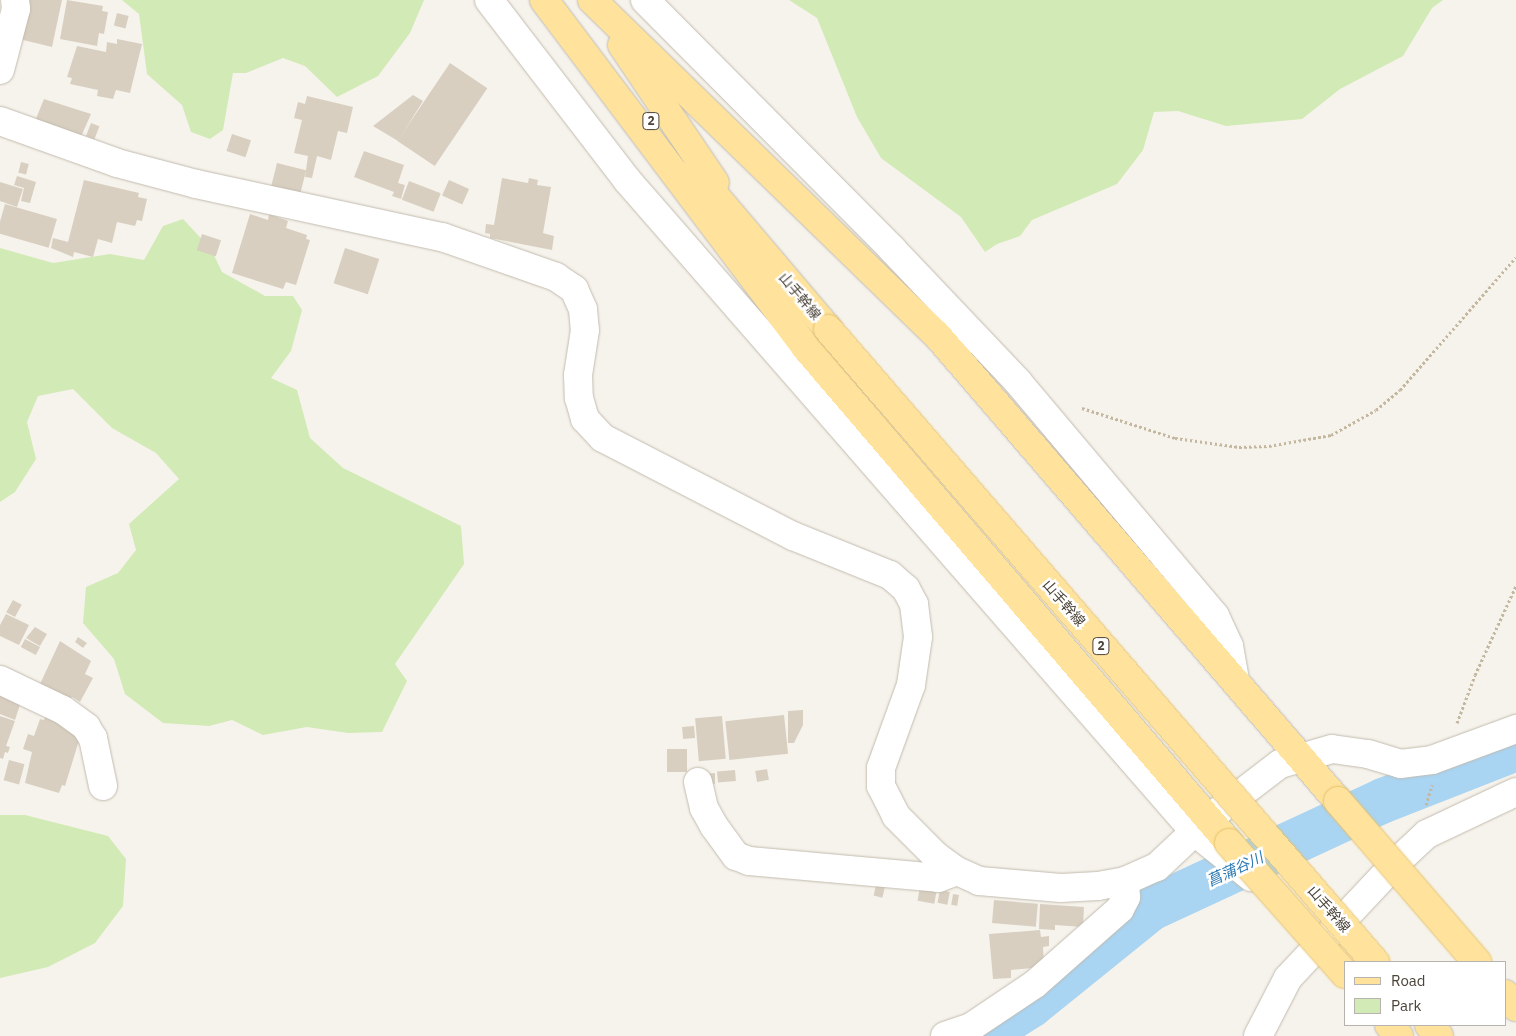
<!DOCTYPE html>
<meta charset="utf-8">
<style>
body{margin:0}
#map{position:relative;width:1516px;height:1036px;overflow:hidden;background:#f6f3ec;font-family:"IBM Plex Sans","Noto Sans JP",sans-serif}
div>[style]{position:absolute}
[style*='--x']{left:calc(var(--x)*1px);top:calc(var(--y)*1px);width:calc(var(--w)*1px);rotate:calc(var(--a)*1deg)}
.green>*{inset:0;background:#d2eab5}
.river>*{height:45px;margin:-22.5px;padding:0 22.5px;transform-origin:22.5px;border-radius:22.5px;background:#a9d4f2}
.building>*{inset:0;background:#d8cfc1;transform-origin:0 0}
.path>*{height:3px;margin-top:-1.5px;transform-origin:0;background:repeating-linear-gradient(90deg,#c4b79f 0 2.5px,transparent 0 5px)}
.roads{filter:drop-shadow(0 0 1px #c2bbae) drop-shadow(0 0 1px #c2bbae)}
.minor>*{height:28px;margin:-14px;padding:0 14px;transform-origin:14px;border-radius:14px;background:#fff}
.major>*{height:28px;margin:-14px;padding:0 14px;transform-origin:14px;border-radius:14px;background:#ffe39c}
.bridges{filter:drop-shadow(0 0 1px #e6c16a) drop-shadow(0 0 1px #e6c16a)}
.major-bridge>*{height:28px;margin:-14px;padding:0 14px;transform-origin:14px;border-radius:14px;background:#ffe39c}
span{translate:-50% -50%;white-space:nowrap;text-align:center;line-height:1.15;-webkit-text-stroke:5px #fff;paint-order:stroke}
.shield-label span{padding:1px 4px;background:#fff;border:1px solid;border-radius:4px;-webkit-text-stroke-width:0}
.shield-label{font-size:12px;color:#4b4439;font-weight:700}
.street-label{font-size:14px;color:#4b4439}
.water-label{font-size:15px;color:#2e7ab2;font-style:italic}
.legend{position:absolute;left:1344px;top:961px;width:162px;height:65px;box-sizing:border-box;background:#fff;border:1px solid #b7b4b0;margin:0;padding:6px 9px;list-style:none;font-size:15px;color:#4b4439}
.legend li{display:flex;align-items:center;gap:10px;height:25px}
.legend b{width:25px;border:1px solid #b7b4b0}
</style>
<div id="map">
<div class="green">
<i style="clip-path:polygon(122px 0,424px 0,410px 33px,378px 76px,337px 97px,305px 66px,283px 58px,246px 73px,233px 73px,223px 130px,210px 139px,191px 132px,182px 105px,147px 74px,139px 14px)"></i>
<i style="clip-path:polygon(789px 0,1443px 0,1432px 8px,1403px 56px,1340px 89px,1302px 119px,1226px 126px,1178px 111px,1154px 112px,1143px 150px,1117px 184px,1032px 220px,1020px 236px,997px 244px,985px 252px,961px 217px,881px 158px,857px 117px,817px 18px)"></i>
<i style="clip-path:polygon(183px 219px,211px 249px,222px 272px,265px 296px,293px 296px,302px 310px,291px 351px,271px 378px,297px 390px,310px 438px,343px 468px,461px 526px,464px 564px,395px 664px,407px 681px,382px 732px,348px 733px,307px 727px,263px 735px,232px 720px,209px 726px,163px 723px,125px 694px,114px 659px,83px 623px,86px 587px,118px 573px,136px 550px,129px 524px,179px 479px,156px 453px,112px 428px,73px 389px,38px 396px,27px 422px,36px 459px,15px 492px,0 502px,0 248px,53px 263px,110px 254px,144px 260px,163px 226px)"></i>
<i style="clip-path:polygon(0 815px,25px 815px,108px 836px,126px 859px,123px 906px,95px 943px,48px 967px,0 978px)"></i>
</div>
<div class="river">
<i style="--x:981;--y:1036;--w:58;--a:-32.3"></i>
<i style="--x:1030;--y:1005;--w:154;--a:-38.9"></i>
<i style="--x:1150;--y:908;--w:257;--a:-24.9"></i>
<i style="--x:1383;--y:800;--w:143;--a:-21.4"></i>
</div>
<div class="building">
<i style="clip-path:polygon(28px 0,62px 0,52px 47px,19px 39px)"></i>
<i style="clip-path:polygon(67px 0,103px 6px,102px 11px,108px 12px,104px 34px,99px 33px,97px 46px,60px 39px)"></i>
<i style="left:117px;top:13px;width:12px;height:13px;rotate:14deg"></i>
<i style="clip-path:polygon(117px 39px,142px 44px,130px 93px,116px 90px,113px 99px,97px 96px,98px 90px,70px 84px,72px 78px,67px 77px,77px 46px,106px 52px,107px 42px,117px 44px)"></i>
<i style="left:450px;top:63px;width:45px;height:94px;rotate:34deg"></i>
<i style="clip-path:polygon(413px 95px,423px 101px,398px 141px,373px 126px)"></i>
<i style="clip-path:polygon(307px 96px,353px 107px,347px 133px,338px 131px,331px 160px,317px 156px,312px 178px,305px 177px,308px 156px,294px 153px,302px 120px,294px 118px,298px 102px,305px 104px)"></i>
<i style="clip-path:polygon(44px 99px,91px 114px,80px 139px,35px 121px)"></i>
<i style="left:91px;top:123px;width:9px;height:14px;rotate:21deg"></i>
<i style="left:232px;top:134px;width:20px;height:18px;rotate:18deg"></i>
<i style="clip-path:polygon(364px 151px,404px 165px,398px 183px,405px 185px,401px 199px,392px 196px,394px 192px,354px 177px)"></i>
<i style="left:21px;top:162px;width:8px;height:11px;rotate:14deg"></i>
<i style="left:277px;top:163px;width:30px;height:24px;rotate:14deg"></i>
<i style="clip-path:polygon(17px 176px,36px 182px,30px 203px,21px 201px,24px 188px,14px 185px)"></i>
<i style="clip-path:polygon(502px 178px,528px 183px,529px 178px,538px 180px,537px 185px,551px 187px,543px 233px,554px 236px,552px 250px,490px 238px,490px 234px,485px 233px,486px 224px,494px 225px)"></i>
<i style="clip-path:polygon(84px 180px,139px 193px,138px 197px,147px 199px,142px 221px,137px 220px,135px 226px,117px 222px,112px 243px,98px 239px,93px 257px,74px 252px,73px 257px,51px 248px,53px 238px,68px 242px)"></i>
<i style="left:449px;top:180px;width:22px;height:17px;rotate:24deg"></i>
<i style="left:409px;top:181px;width:34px;height:20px;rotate:21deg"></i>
<i style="clip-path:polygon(0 182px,23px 189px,17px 207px,0 201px)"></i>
<i style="left:5px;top:204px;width:54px;height:30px;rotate:16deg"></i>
<i style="clip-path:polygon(250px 214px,268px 220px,269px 214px,288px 221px,286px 228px,307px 235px,306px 239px,310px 240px,296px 285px,286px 282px,283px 289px,232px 273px)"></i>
<i style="left:202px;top:234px;width:20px;height:17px;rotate:18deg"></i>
<i style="left:345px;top:248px;width:36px;height:37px;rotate:18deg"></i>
<i style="left:13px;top:600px;width:10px;height:14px;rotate:29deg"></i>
<i style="clip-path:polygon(6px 614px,29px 625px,19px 645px,0 636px,0 625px)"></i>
<i style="clip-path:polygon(35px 627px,47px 634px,40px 646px,26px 638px)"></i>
<i style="clip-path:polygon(78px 637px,87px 643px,83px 648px,75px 642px)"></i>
<i style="left:25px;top:639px;width:17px;height:9px;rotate:28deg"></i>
<i style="clip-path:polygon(60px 641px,91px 661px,85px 674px,93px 678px,80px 702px,72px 697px,70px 701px,40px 684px)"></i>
<i style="clip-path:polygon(0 695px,21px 702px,15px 720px,0 714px)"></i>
<i style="clip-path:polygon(803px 710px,803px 725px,794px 743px,788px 743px,788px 711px)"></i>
<i style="clip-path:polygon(46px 715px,64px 721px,63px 728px,81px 734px,65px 786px,62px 785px,59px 793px,25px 783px,32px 752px,23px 749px,28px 734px,34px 736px,40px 719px,44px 720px)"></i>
<i style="left:784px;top:715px;width:39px;height:59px;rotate:84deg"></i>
<i style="clip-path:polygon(0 716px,15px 721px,6px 746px,10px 747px,8px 753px,5px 752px,3px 759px,0 758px)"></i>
<i style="left:722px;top:716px;width:43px;height:27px;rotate:85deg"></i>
<i style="left:694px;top:726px;width:12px;height:12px;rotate:85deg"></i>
<i style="left:687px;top:749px;width:23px;height:20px;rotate:90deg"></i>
<i style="left:9px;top:760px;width:16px;height:21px;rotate:15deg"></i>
<i style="left:767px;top:769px;width:11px;height:12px;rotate:80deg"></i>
<i style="left:735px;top:770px;width:11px;height:18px;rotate:85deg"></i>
<i style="clip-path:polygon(715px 773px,715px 784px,707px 785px,706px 774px)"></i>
<i style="left:877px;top:881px;width:9px;height:15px;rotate:13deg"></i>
<i style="left:920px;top:887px;width:17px;height:14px;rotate:10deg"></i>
<i style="left:940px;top:890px;width:10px;height:13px;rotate:11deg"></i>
<i style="left:953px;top:894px;width:6px;height:11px;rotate:9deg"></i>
<i style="left:994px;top:900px;width:44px;height:23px;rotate:5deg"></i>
<i style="clip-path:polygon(1040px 904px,1084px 907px,1083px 927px,1055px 925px,1055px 930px,1039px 929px)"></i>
<i style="clip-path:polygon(1040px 930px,1041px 937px,1049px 936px,1049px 946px,1043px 947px,1044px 967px,1011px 970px,1011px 978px,993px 979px,989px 934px)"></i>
</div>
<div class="path">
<i style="--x:1082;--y:408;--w:98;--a:17.9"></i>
<i style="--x:1175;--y:438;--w:65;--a:8"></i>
<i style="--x:1239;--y:447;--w:30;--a:-2"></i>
<i style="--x:1269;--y:446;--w:63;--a:-10.1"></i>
<i style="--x:1331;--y:435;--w:51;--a:-29.1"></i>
<i style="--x:1376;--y:410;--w:31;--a:-40"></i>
<i style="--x:1400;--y:390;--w:176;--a:-48.9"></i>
<i style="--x:1457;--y:723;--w:51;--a:-69.4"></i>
<i style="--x:1475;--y:675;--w:98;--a:-65.3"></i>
<i style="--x:1426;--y:805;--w:21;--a:-73"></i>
</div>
<div class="roads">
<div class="minor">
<i style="--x:489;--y:0;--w:227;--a:52.5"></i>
<i style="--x:627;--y:180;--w:865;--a:48.94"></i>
<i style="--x:1195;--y:832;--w:72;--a:38.8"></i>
<i style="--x:645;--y:0;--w:351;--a:45.2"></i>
<i style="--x:892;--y:249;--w:183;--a:46.5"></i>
<i style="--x:1018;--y:382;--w:306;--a:49.9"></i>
<i style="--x:1215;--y:616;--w:33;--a:65"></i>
<i style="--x:1229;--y:646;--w:35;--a:80"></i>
<i style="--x:0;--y:70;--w:63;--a:-75.3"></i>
<i style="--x:16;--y:9;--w:9;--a:-96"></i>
<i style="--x:0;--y:121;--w:124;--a:19.7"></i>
<i style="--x:117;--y:163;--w:82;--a:14.9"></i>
<i style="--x:196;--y:184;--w:252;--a:12.2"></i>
<i style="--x:442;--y:237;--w:121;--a:19.3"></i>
<i style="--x:556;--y:277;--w:22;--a:34"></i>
<i style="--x:574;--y:289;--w:22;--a:66"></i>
<i style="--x:583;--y:309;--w:21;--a:85"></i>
<i style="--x:585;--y:330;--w:46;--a:98.8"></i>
<i style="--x:578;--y:375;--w:23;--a:88"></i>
<i style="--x:579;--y:398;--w:22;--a:74"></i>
<i style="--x:585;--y:419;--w:26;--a:47"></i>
<i style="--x:603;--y:438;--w:214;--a:27.3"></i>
<i style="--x:793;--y:536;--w:105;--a:21.9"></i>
<i style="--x:890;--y:575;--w:21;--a:41"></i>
<i style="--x:906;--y:589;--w:17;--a:62"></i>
<i style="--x:914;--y:604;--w:33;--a:83"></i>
<i style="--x:918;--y:637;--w:49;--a:98.3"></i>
<i style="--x:911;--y:685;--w:88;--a:109.9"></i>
<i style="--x:881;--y:768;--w:18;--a:90"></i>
<i style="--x:881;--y:786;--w:34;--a:63"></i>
<i style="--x:896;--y:816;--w:57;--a:45"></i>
<i style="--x:936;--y:856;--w:26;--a:36"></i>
<i style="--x:957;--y:871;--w:24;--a:24"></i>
<i style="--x:979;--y:881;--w:82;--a:4.9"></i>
<i style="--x:1061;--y:888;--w:37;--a:-3"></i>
<i style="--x:1098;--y:886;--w:27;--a:-10"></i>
<i style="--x:1125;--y:881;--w:35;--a:-24"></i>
<i style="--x:1157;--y:867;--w:70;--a:-43.3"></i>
<i style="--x:1208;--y:819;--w:91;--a:-37.4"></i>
<i style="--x:1280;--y:764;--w:54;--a:-16.1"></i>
<i style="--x:1332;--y:749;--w:36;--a:8"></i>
<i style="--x:1368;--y:754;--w:34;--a:17"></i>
<i style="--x:1400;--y:764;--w:32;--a:-7"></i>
<i style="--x:1432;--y:760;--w:90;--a:-20.3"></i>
<i style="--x:0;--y:680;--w:70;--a:25.5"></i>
<i style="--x:63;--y:710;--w:29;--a:36"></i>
<i style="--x:86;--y:727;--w:13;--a:58"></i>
<i style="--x:93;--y:738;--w:49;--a:78.2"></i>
<i style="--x:698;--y:782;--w:27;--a:77"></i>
<i style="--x:704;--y:808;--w:21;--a:61"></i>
<i style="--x:714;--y:826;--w:37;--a:54"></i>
<i style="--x:736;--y:856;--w:14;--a:21"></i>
<i style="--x:749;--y:861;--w:190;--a:5.1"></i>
<i style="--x:938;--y:878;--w:20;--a:-20"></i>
<i style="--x:945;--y:1036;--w:28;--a:-19"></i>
<i style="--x:971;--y:1027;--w:77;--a:-33.9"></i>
<i style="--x:1035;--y:984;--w:113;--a:-41.4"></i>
<i style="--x:1120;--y:909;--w:13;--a:-63"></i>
<i style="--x:1126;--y:897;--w:16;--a:-94"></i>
<i style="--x:1258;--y:1036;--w:65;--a:-62.7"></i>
<i style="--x:1288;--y:978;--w:162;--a:-46.8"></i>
<i style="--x:1399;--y:860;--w:38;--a:-43"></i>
<i style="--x:1427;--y:834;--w:98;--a:-25.3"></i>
</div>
<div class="major">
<i style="--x:544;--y:0;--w:436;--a:53"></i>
<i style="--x:806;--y:348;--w:651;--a:49.48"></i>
<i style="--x:592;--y:0;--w:481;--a:44.2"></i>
<i style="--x:937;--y:335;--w:615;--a:49.29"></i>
<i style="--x:622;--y:45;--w:166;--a:56"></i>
<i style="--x:695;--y:172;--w:206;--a:49.7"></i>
<i style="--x:1505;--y:994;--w:17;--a:50"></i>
<i style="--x:1389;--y:1025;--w:15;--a:48"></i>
<i style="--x:1429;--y:1025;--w:15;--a:48"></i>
</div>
</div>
<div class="bridges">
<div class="major-bridge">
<i style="--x:828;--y:329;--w:837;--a:49.17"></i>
<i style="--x:1338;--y:801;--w:213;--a:49.2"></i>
<i style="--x:1229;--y:843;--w:175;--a:48.5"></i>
</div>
</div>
<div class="shield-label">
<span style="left:651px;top:121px">2</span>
<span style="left:1101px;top:646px">2</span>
</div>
<div class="street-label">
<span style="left:800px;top:296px;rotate:50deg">山手幹線</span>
<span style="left:1064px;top:603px;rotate:49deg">山手幹線</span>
<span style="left:1329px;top:909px;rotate:49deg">山手幹線</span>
</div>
<div class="water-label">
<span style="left:1235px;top:869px;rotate:-25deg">菖蒲谷川</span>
</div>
<ul class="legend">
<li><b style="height:6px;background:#ffe39c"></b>Road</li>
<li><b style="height:14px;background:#d2eab5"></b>Park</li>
</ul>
</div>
